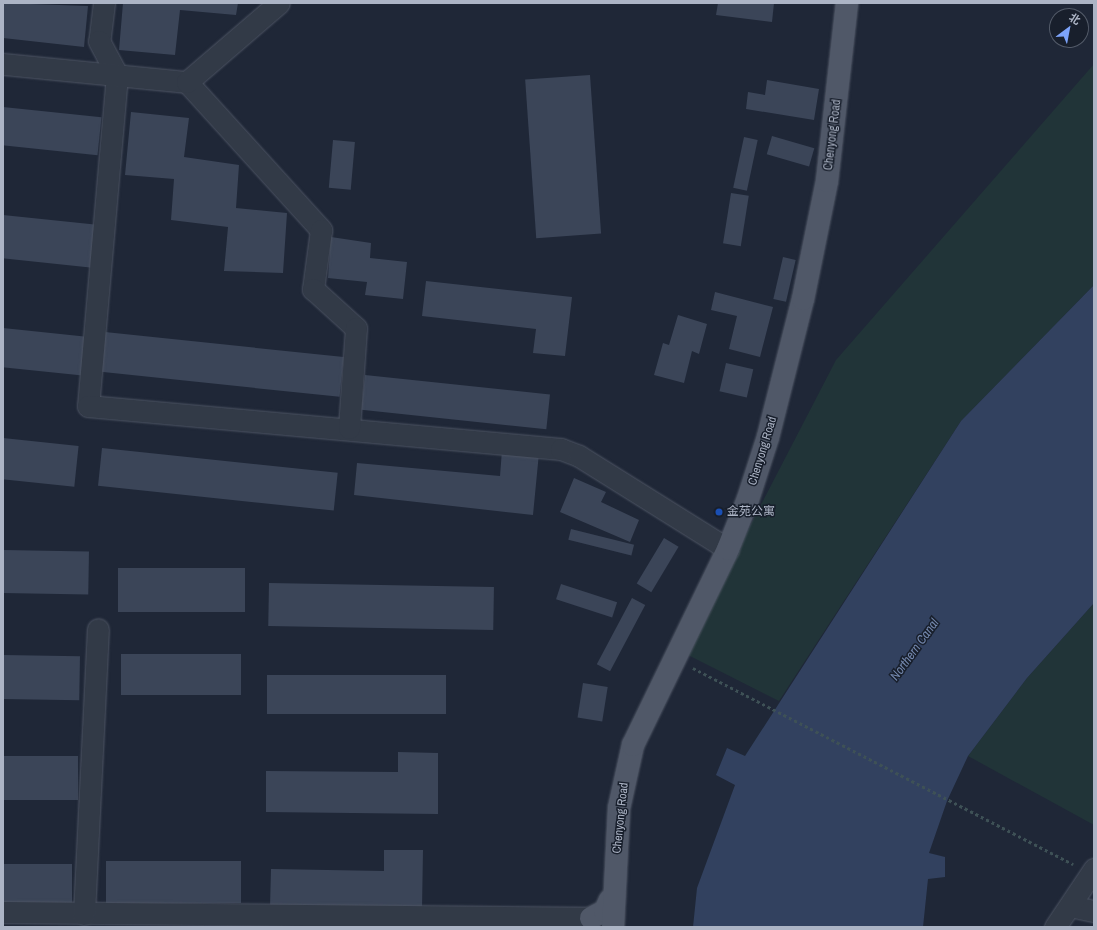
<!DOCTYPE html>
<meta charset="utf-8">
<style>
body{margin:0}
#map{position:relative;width:1097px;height:930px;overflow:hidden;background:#1f2737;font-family:"Archivo Narrow","Noto Sans SC",sans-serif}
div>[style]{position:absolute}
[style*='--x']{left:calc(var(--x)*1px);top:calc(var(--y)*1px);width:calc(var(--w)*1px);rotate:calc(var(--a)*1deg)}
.green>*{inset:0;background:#213438}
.water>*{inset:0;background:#32415f}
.building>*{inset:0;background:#3b4558;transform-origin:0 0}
.path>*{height:2.5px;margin-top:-1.25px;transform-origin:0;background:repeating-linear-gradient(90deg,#3e5156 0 3px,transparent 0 6px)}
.roads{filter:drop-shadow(0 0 1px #4d5463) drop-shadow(0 0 1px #4d5463)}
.minor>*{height:21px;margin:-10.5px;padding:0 10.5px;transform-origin:10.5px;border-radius:10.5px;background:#323a47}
.major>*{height:22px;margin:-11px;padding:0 11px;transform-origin:11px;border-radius:11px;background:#505868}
.dots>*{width:11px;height:11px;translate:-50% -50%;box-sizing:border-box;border:2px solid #181f2c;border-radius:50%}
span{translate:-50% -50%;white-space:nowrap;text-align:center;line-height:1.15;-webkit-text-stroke:3px #181f2c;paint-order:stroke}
.street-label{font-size:12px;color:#acb4c5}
.poi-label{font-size:12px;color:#acb4c5}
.left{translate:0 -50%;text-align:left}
.water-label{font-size:13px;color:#7488ae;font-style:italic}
.frame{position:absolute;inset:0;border:4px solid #acb4c5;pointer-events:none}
.north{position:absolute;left:1049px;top:8px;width:40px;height:40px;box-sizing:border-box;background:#181f2c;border:1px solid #535b69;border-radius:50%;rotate:32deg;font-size:11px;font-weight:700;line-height:16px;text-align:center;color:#acb4c5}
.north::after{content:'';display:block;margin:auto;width:14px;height:18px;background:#7ca3fa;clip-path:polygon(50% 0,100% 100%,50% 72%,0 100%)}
</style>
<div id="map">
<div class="green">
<i style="clip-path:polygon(1094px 64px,1094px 285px,961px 421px,779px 701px,684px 653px,836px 360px)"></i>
<i style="clip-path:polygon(1094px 603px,1094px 825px,968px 756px,1027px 678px)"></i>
</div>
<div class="water">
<i style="clip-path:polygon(1094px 285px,1094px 603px,1027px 678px,968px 756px,947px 801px,929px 853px,945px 857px,945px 877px,928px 879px,923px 927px,693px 927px,697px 888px,735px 785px,716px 775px,727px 748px,745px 756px,961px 421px)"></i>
</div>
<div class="building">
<i style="clip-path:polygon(3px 3px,88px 6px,84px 47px,3px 38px)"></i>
<i style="clip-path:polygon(123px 3px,238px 3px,236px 15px,180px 10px,175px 55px,119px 50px)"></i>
<i style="clip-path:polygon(718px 3px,774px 3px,772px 22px,716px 15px)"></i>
<i style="left:590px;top:75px;width:159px;height:65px;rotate:86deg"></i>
<i style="clip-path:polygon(767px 80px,819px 89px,814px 120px,746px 109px,748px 92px,765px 95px)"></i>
<i style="left:3px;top:107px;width:99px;height:38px;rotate:6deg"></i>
<i style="clip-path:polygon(131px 112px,189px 118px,184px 157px,239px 165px,236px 208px,287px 213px,283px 273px,224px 271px,228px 227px,171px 220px,174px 179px,125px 175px)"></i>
<i style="left:772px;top:136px;width:44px;height:19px;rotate:16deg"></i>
<i style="left:744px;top:137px;width:14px;height:52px;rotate:12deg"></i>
<i style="left:333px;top:140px;width:22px;height:48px;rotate:5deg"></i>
<i style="left:731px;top:193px;width:18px;height:51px;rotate:9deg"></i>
<i style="left:3px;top:215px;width:92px;height:43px;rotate:6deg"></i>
<i style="clip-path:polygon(331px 237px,371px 243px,370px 258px,407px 262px,403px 299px,365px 295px,367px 282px,328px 278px)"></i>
<i style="left:783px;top:257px;width:13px;height:43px;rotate:13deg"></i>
<i style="clip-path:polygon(426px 281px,572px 297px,565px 356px,533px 353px,536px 329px,422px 316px)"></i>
<i style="clip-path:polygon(715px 292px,773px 307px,760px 357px,729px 349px,737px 316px,711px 310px)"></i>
<i style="clip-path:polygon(678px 315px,707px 324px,699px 354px,692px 351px,684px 383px,654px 375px,663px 343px,669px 345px)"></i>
<i style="left:3px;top:328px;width:84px;height:39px;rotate:6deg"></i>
<i style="left:105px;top:332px;width:240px;height:40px;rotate:6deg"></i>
<i style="left:726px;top:363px;width:28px;height:29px;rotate:13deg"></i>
<i style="left:365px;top:375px;width:186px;height:35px;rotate:6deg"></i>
<i style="left:3px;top:438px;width:76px;height:41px;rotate:6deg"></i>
<i style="left:102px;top:448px;width:237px;height:38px;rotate:6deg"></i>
<i style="clip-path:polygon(502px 450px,539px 453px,533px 515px,354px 495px,357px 463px,500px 476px)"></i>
<i style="clip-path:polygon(574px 478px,606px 492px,601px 502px,639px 520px,630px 542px,560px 512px)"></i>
<i style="left:571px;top:529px;width:65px;height:11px;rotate:14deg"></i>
<i style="left:664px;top:538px;width:17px;height:53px;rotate:31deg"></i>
<i style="left:3px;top:550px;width:86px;height:43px;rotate:1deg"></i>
<i style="left:118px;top:568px;width:127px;height:44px"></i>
<i style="left:269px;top:583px;width:225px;height:43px;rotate:1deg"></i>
<i style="left:561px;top:584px;width:59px;height:16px;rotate:18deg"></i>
<i style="left:632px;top:598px;width:15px;height:75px;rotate:28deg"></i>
<i style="left:121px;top:654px;width:120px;height:41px"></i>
<i style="left:3px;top:655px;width:77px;height:44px;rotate:1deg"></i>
<i style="left:267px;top:675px;width:179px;height:39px"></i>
<i style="left:583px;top:683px;width:25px;height:35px;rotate:9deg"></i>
<i style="clip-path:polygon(398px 752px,438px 753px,438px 814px,266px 812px,266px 771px,398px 772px)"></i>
<i style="left:3px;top:756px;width:75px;height:44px"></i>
<i style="clip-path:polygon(384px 850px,423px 850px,422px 909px,270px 907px,271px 869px,384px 871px)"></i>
<i style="left:106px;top:861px;width:135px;height:42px"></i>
<i style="left:3px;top:864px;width:69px;height:40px"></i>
</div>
<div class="path">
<i style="--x:693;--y:668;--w:428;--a:27.3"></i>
</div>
<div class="roads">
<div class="minor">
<i style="--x:104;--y:3;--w:38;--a:97"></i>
<i style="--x:99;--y:41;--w:38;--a:62"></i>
<i style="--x:117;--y:75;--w:332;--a:95"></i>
<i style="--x:88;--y:406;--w:475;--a:5.2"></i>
<i style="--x:561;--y:449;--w:19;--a:21"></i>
<i style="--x:579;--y:456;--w:176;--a:32"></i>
<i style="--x:3;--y:64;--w:185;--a:5.6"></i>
<i style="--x:187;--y:82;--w:200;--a:47.8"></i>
<i style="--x:321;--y:230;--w:60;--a:97.7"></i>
<i style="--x:313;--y:289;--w:58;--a:42.2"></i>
<i style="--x:356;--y:328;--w:100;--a:94"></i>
<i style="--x:187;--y:82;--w:121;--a:-40.7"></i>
<i style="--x:1070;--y:906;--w:25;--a:12"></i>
<i style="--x:3;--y:912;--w:605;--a:0.57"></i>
<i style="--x:84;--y:914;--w:285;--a:-87.2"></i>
<i style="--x:1055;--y:927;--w:70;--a:-56.1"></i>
</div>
<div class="major">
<i style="--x:591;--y:918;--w:16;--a:-27"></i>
<i style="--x:605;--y:911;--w:12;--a:-66"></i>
<i style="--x:613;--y:927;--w:119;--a:-87.1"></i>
<i style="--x:619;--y:808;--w:65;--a:-77.5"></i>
<i style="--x:633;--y:745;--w:218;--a:-64.1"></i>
<i style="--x:728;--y:549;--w:54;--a:-68.2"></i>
<i style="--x:748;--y:499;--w:65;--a:-72.1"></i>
<i style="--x:768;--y:437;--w:142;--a:-75.8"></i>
<i style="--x:803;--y:299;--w:120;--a:-78.5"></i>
<i style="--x:827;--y:181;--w:179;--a:-83.6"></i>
</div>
</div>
<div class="dots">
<i style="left:719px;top:512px;background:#1a4fb4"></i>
</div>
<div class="street-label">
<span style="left:833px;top:135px;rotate:-83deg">Chenyong Road</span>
<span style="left:763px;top:451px;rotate:-73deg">Chenyong Road</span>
<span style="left:621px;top:818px;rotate:-84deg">Chenyong Road</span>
</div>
<div class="poi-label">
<span class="left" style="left:727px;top:512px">金苑公寓</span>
</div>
<div class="water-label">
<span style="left:915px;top:650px;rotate:-54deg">Northern Canal</span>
</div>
<div class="frame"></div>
<div class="north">北</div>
</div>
